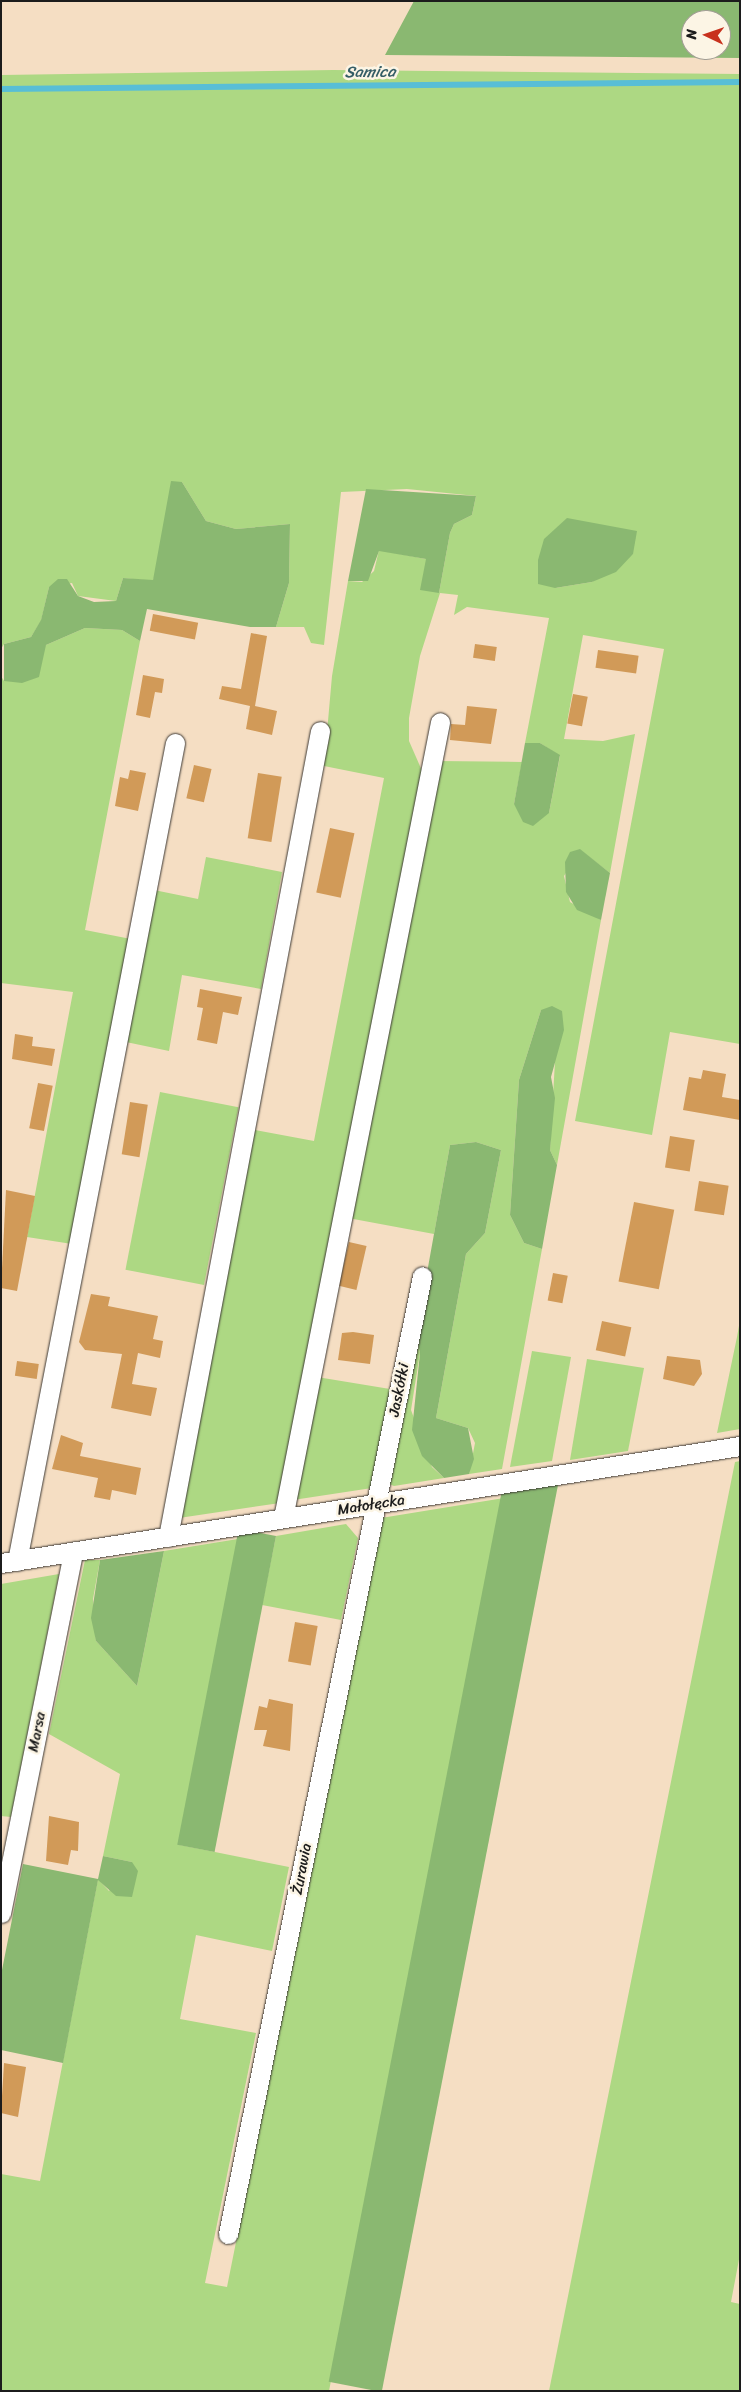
<!DOCTYPE html>
<meta charset="utf-8">
<style>
body{margin:0}
#map{position:relative;width:741px;height:2392px;overflow:hidden;background:#f5dec3;font-family:Sriracha,sans-serif}
div>[style]{position:absolute}
[style*='--x']{left:calc(var(--x)*1px);top:calc(var(--y)*1px);width:calc(var(--w)*1px);rotate:calc(var(--a)*1deg)}
.green>*{inset:0;background:#add883;transform-origin:0 0}
.forest>*{inset:0;background:#8ab871;transform-origin:0 0}
.stream>*{height:5.5px;margin:-2.75px;padding:0 2.75px;transform-origin:2.75px;border-radius:2.75px;background:#58bed6}
.building>*{inset:0;background:#d19a58;transform-origin:0 0}
.roads{filter:drop-shadow(0 0 1px #3d3935) drop-shadow(0 0 1px #3d3935)}
.minor>*{height:19px;margin:-9.5px;padding:0 9.5px;transform-origin:9.5px;border-radius:9.5px;background:#fff}
span{translate:-50% -50%;white-space:nowrap;text-align:center;line-height:1.15;-webkit-text-stroke:5px #fcf5e5;paint-order:stroke}
.street-label{font-size:15px;color:#1c1c1c}
.water-label{font-size:16px;color:#345d66;font-style:italic}
.frame{position:absolute;inset:0;border:2px solid #1c1c1c;pointer-events:none}
.north{position:absolute;left:681px;top:10px;width:50px;height:50px;box-sizing:border-box;background:#fcf5e5;border:1px solid #a29e95;border-radius:50%;rotate:273deg;font-size:14px;font-weight:700;line-height:20px;text-align:center;color:#1c1c1c}
.north::after{content:'';display:block;margin:auto;width:18px;height:22px;background:#c8321e;clip-path:polygon(50% 0,100% 100%,50% 72%,0 100%)}
</style>
<div id="map">
<div class="green">
<i style="clip-path:polygon(evenodd,333px 70px,740px 74px,740px 1044px,670px 1032px,652px 1135px,575px 1121px,664px 649px,583px 635px,564px 739px,603px 741px,635px 734px,610px 873px,580px 850px,564px 876px,570px 902px,601px 920px,557px 1165px,550px 1150px,555px 1061px,541px 1010px,519px 1080px,510px 1215px,524px 1243px,542px 1249px,502px 1469px,469px 1474px,475px 1443px,468px 1428px,436px 1418px,466px 1254px,485px 1233px,501px 1150px,476px 1142px,450px 1145px,434px 1234px,348px 1218px,437px 761px,522px 762px,514px 804px,549px 813px,560px 756px,540px 743px,525px 743px,549px 618px,467px 607px,454px 615px,458px 595px,440px 593px,420px 656px,409px 718px,409px 741px,423px 773px,280px 1503px,179px 1518px,255px 1130px,314px 1141px,384px 778px,324px 766px,332px 676px,348px 581px,362px 582px,374px 571px,379px 550px,426px 559px,439px 593px,450px 533px,454px 524px,472px 515px,476px 496px,407px 489px,341px 492px,324px 645px,311px 643px,304px 627px,276px 627px,289px 583px,290px 524px,236px 529px,206px 521px,182px 482px,153px 581px,123px 578px,116px 601px,78px 596px,72px 583px,49px 587px,41px 621px,31px 637px,4px 644px,1px 649px,1px 75px,333px 70px,633px 554px,592px 582px,555px 588px,633px 554px)"></i>
<i style="clip-path:polygon(85px 628px,122px 630px,140px 641px,85px 930px,131px 939px,72px 1244px,27px 1237px,73px 992px,1px 983px,1px 676px,4px 681px,46px 645px)"></i>
<i style="clip-path:polygon(206px 857px,282px 872px,261px 989px,182px 975px,169px 1051px,126px 1042px,154px 890px,198px 899px)"></i>
<i style="left:160px;top:1092px;width:80px;height:181px;rotate:11deg"></i>
<i style="clip-path:polygon(740px 1320px,740px 1429px,717px 1433px,737px 1337px)"></i>
<i style="clip-path:polygon(416px 1334px,420px 1353px,411px 1410px,432px 1467px,444px 1478px,394px 1486px,389px 1484px)"></i>
<i style="clip-path:polygon(532px 1351px,571px 1357px,552px 1461px,510px 1467px)"></i>
<i style="clip-path:polygon(587px 1359px,644px 1368px,628px 1451px,570px 1460px)"></i>
<i style="clip-path:polygon(317px 1377px,390px 1389px,372px 1488px,293px 1500px)"></i>
<i style="clip-path:polygon(740px 1461px,740px 2254px,731px 2302px,740px 2304px,740px 2391px,549px 2391px,735px 1462px)"></i>
<i style="clip-path:polygon(504px 1498px,329px 2391px,1px 2391px,1px 2174px,40px 2181px,98px 1879px,109px 1891px,132px 1862px,103px 1856px,120px 1774px,49px 1734px,85px 1560px,100px 1560px,93px 1599px,96px 1641px,137px 1686px,164px 1551px,238px 1539px,180px 1845px,289px 1867px,272px 1951px,196px 1935px,180px 2019px,256px 2033px,205px 2283px,227px 2287px,381px 1518px)"></i>
<i style="clip-path:polygon(346px 1524px,358px 1538px,341px 1620px,262px 1605px,276px 1536px)"></i>
<i style="clip-path:polygon(59px 1574px,11px 1817px,1px 1816px,1px 1584px)"></i>
</div>
<div class="forest">
<i style="clip-path:polygon(evenodd,414px 1px,740px 1px,740px 58px,385px 55px,414px 1px,691px 20px,721px 20px,721px 50px,691px 50px,691px 20px)"></i>
<i style="clip-path:polygon(171px 481px,182px 482px,206px 521px,236px 529px,290px 524px,289px 583px,276px 627px,250px 627px,147px 609px,140px 641px,122px 630px,85px 628px,46px 645px,39px 677px,22px 683px,4px 681px,4px 644px,31px 637px,41px 620px,49px 587px,58px 579px,67px 579px,78px 596px,94px 602px,116px 601px,123px 578px,153px 580px)"></i>
<i style="clip-path:polygon(366px 489px,476px 496px,472px 515px,454px 524px,450px 533px,439px 593px,420px 590px,426px 559px,379px 551px,368px 581px,348px 581px)"></i>
<i style="clip-path:polygon(567px 518px,637px 531px,633px 554px,616px 572px,592px 582px,555px 588px,538px 584px,538px 560px,544px 539px)"></i>
<i style="clip-path:polygon(525px 743px,540px 743px,560px 755px,549px 813px,533px 826px,523px 822px,514px 804px)"></i>
<i style="clip-path:polygon(580px 849px,610px 873px,601px 920px,577px 910px,566px 892px,565px 862px,570px 852px)"></i>
<i style="clip-path:polygon(552px 1006px,562px 1011px,564px 1030px,551px 1077px,555px 1098px,550px 1150px,557px 1165px,542px 1249px,524px 1243px,510px 1215px,519px 1080px,541px 1010px)"></i>
<i style="clip-path:polygon(476px 1142px,501px 1150px,485px 1233px,466px 1254px,436px 1418px,468px 1428px,474px 1459px,469px 1474px,444px 1478px,422px 1456px,412px 1430px,420px 1353px,416px 1334px,450px 1145px)"></i>
<i style="left:558px;top:1485px;width:924px;height:54px;rotate:101deg"></i>
<i style="left:276px;top:1536px;width:322px;height:38px;rotate:101deg"></i>
<i style="clip-path:polygon(164px 1551px,137px 1686px,96px 1641px,91px 1618px,100px 1560px)"></i>
<i style="clip-path:polygon(103px 1856px,132px 1862px,138px 1871px,132px 1897px,116px 1896px,98px 1880px,63px 2063px,1px 2050px,1px 1975px,23px 1864px,98px 1879px)"></i>
</div>
<div class="stream">
<i style="--x:1;--y:89;--w:739;--a:-0.54"></i>
</div>
<div class="building">
<i style="left:153px;top:614px;width:46px;height:17px;rotate:11deg"></i>
<i style="clip-path:polygon(251px 633px,267px 636px,255px 706px,277px 711px,272px 735px,246px 729px,250px 706px,219px 699px,222px 686px,241px 689px)"></i>
<i style="left:475px;top:644px;width:22px;height:14px;rotate:8deg"></i>
<i style="left:598px;top:650px;width:41px;height:18px;rotate:8deg"></i>
<i style="clip-path:polygon(143px 675px,164px 679px,162px 693px,155px 692px,150px 718px,136px 715px)"></i>
<i style="left:573px;top:694px;width:15px;height:30px;rotate:11deg"></i>
<i style="clip-path:polygon(467px 706px,497px 709px,491px 744px,450px 740px,451px 724px,465px 725px)"></i>
<i style="left:194px;top:765px;width:18px;height:34px;rotate:13deg"></i>
<i style="clip-path:polygon(130px 770px,146px 773px,138px 811px,115px 806px,120px 777px,128px 779px)"></i>
<i style="left:258px;top:773px;width:24px;height:66px;rotate:9deg"></i>
<i style="left:330px;top:828px;width:25px;height:66px;rotate:12deg"></i>
<i style="clip-path:polygon(200px 989px,242px 997px,238px 1015px,223px 1012px,217px 1044px,197px 1040px,203px 1008px,197px 1007px)"></i>
<i style="clip-path:polygon(15px 1034px,33px 1037px,32px 1046px,55px 1049px,52px 1066px,12px 1059px)"></i>
<i style="clip-path:polygon(703px 1070px,726px 1074px,722px 1097px,740px 1100px,740px 1120px,683px 1110px,689px 1077px,701px 1079px)"></i>
<i style="left:38px;top:1083px;width:15px;height:46px;rotate:11deg"></i>
<i style="left:130px;top:1102px;width:18px;height:53px;rotate:9deg"></i>
<i style="left:670px;top:1136px;width:25px;height:32px;rotate:9deg"></i>
<i style="left:699px;top:1181px;width:30px;height:30px;rotate:9deg"></i>
<i style="clip-path:polygon(6px 1190px,35px 1196px,17px 1291px,1px 1288px)"></i>
<i style="left:634px;top:1202px;width:41px;height:81px;rotate:11deg"></i>
<i style="left:349px;top:1242px;width:18px;height:45px;rotate:13deg"></i>
<i style="left:553px;top:1273px;width:15px;height:28px;rotate:11deg"></i>
<i style="clip-path:polygon(91px 1294px,110px 1297px,108px 1306px,158px 1316px,153px 1339px,163px 1341px,160px 1358px,138px 1353px,132px 1384px,157px 1388px,151px 1416px,111px 1408px,122px 1354px,85px 1350px,79px 1342px)"></i>
<i style="left:602px;top:1321px;width:30px;height:30px;rotate:12deg"></i>
<i style="clip-path:polygon(353px 1332px,374px 1335px,370px 1364px,338px 1360px,342px 1333px)"></i>
<i style="clip-path:polygon(667px 1356px,700px 1360px,702px 1374px,694px 1386px,663px 1379px)"></i>
<i style="left:17px;top:1361px;width:22px;height:15px;rotate:8deg"></i>
<i style="clip-path:polygon(61px 1435px,83px 1443px,80px 1456px,141px 1468px,136px 1495px,112px 1490px,110px 1500px,94px 1497px,98px 1478px,52px 1469px)"></i>
<i style="left:295px;top:1622px;width:23px;height:40px;rotate:10deg"></i>
<i style="clip-path:polygon(269px 1699px,293px 1704px,290px 1751px,263px 1746px,267px 1730px,254px 1730px,259px 1706px,267px 1708px)"></i>
<i style="clip-path:polygon(49px 1816px,79px 1822px,78px 1851px,71px 1850px,68px 1865px,46px 1861px)"></i>
<i style="clip-path:polygon(4px 2063px,26px 2067px,18px 2117px,1px 2113px)"></i>
</div>
<div class="roads">
<div class="minor">
<i style="--x:283;--y:1518;--w:811;--a:-78.84"></i>
<i style="--x:168;--y:1537;--w:820;--a:-79.32"></i>
<i style="--x:17;--y:1561;--w:833;--a:-79.07"></i>
<i style="--x:1;--y:1563;--w:748;--a:-9"></i>
<i style="--x:1;--y:1913;--w:368;--a:-78.7"></i>
<i style="--x:228;--y:2234;--w:977;--a:-78.55"></i>
</div>
</div>
<div class="street-label">
<span style="left:399px;top:1390px;rotate:-79deg">Jaskółki</span>
<span style="left:371px;top:1505px;rotate:-9deg">Małołęcka</span>
<span style="left:37px;top:1732px;rotate:-79deg">Marsa</span>
<span style="left:302px;top:1869px;rotate:-79deg">Żurawia</span>
</div>
<div class="water-label">
<span style="left:370px;top:72px;rotate:-1deg">Samica</span>
</div>
<div class="frame"></div>
<div class="north">N</div>
</div>
